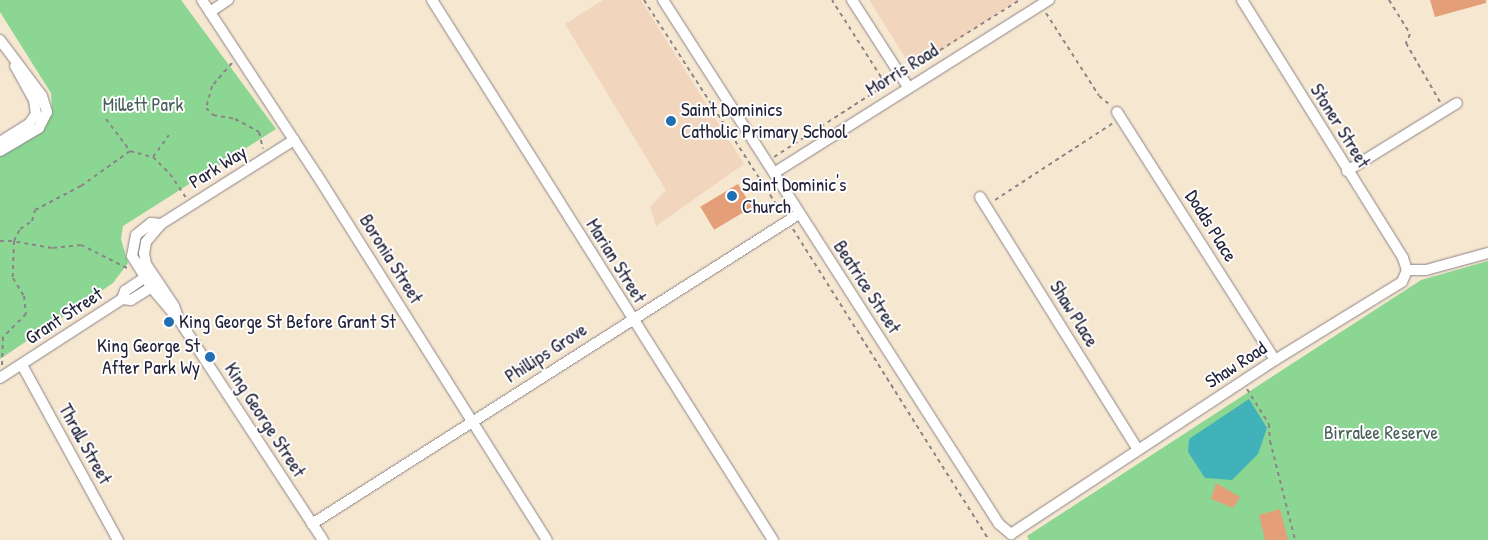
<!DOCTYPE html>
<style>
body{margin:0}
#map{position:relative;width:1488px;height:540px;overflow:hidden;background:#f6e7d1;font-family:"Patrick Hand",sans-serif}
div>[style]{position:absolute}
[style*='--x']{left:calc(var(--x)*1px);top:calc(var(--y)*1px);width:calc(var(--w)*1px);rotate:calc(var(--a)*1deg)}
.built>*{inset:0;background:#f1d5bd}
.green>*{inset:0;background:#8bd693}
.water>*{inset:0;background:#42b2ba}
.building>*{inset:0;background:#e59f78;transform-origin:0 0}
.path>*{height:2px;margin-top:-1px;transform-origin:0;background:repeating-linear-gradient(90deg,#8c8486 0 4px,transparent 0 8px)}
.roads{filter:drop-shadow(0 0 1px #8c8486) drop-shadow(0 0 1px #8c8486)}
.minor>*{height:10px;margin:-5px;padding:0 5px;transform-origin:5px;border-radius:5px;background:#fff}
.dots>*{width:14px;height:14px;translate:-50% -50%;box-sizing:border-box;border:2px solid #fff;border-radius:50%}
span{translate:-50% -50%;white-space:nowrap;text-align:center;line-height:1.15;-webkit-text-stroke:4px #fff;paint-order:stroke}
.street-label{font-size:19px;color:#22223b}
.park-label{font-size:19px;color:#47615a}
.poi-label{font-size:19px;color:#22223b}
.left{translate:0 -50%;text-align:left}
.right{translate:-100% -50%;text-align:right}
</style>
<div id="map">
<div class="built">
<i style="clip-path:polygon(603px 0,641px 0,744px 164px,656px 226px,650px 207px,666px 190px,565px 24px)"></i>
<i style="clip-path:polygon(869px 0,1018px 0,913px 70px)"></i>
</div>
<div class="green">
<i style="clip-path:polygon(0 0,181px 0,276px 129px,123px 226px,121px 239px,128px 263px,113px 283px,0 359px,0 143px,52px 111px,51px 93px,0 12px)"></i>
<i style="clip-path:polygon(1488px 261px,1488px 540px,1029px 540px,1027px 536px,1421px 280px)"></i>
</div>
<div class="water">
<i style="clip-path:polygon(1249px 399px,1267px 428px,1258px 454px,1232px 480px,1205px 478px,1188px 452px,1189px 439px)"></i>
</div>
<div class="building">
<i style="clip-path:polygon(1430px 0,1486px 0,1486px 3px,1435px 17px)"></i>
<i style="left:738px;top:184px;width:27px;height:44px;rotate:59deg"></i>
<i style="clip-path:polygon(1216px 483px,1240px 497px,1233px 508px,1211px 499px)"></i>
<i style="clip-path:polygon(1280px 509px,1288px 540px,1265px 540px,1259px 515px)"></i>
</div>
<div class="path">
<i style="--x:644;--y:0;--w:254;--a:57.1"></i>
<i style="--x:1389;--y:0;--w:40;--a:58"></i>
<i style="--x:1410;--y:34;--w:10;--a:114"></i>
<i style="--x:1406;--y:43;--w:68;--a:60"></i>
<i style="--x:1046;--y:13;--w:98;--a:57.4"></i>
<i style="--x:1099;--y:96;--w:14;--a:39"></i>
<i style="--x:232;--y:63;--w:30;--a:131"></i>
<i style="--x:212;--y:86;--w:23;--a:105"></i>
<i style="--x:206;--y:108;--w:10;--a:45"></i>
<i style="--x:213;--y:115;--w:22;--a:10"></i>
<i style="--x:235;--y:119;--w:27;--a:28"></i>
<i style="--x:259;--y:132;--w:17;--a:77"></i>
<i style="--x:913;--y:67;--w:126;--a:-32.1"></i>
<i style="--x:106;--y:119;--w:40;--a:53"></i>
<i style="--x:153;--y:157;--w:24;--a:45"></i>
<i style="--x:170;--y:174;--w:29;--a:56"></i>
<i style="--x:774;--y:157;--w:129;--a:-32.9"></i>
<i style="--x:882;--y:87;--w:10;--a:-96"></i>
<i style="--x:881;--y:77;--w:91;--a:-122.5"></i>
<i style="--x:995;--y:200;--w:141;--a:-33.1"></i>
<i style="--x:793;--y:229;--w:368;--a:57.8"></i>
<i style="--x:0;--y:241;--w:14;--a:0"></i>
<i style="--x:14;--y:241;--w:37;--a:92"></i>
<i style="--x:13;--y:278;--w:21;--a:59"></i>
<i style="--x:24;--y:296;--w:18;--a:84"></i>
<i style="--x:26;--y:314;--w:33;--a:135"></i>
<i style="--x:3;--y:337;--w:28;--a:92"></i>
<i style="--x:127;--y:268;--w:51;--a:-153.4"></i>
<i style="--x:81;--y:245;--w:29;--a:174"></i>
<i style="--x:52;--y:248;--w:39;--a:-170"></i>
<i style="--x:14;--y:241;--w:13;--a:-63"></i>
<i style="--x:20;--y:229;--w:14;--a:-34"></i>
<i style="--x:32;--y:221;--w:11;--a:-75"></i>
<i style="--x:35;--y:210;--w:52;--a:-27.6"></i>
<i style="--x:81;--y:186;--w:60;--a:-35.5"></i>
<i style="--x:130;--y:151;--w:24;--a:15"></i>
<i style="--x:153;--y:157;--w:27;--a:-54"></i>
<i style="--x:1247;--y:389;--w:41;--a:57.8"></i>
<i style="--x:1269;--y:424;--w:17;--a:87"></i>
<i style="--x:1270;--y:441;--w:102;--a:75.8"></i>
</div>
<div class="roads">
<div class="minor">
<i style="--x:202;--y:0;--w:209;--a:56.7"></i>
<i style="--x:317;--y:175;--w:431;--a:57.8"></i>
<i style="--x:432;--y:0;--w:639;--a:57.73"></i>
<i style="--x:663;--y:0;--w:622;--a:57.33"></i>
<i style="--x:999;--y:524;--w:16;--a:40"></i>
<i style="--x:852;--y:0;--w:103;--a:57.2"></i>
<i style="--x:1242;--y:0;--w:304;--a:58"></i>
<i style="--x:1403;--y:258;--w:13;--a:72"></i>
<i style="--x:210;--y:12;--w:22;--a:-34"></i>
<i style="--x:0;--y:40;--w:70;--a:53.1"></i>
<i style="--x:42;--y:96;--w:17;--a:73"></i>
<i style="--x:47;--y:112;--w:18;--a:117"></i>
<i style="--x:39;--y:128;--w:45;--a:149.5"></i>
<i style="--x:1117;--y:112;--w:294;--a:57.5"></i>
<i style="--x:294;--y:140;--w:157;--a:147.7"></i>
<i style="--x:161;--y:224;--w:23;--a:130"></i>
<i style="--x:146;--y:242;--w:11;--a:100"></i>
<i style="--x:144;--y:253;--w:11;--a:80"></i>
<i style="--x:146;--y:264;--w:50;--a:56.3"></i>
<i style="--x:174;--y:306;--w:15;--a:70"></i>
<i style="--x:179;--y:320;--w:263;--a:56.8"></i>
<i style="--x:0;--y:142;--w:34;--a:-32"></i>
<i style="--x:29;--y:124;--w:12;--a:-55"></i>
<i style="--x:36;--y:114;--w:14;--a:-98"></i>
<i style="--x:34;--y:100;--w:39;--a:-119"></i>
<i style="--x:1347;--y:171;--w:129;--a:-31.7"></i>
<i style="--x:774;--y:173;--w:325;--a:-32.2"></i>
<i style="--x:980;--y:197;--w:298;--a:58"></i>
<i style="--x:161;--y:224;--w:10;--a:-174"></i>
<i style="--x:151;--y:223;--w:19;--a:141"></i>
<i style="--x:136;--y:235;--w:21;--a:101"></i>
<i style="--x:132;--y:256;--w:36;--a:58"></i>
<i style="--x:151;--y:287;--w:42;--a:49.8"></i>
<i style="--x:1407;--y:270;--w:19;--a:0"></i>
<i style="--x:1426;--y:270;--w:64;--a:-15.3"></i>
<i style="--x:122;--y:299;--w:9;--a:-69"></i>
<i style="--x:125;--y:291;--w:30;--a:-34"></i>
<i style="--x:22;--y:365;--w:200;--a:61.3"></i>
<i style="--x:0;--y:378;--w:145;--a:-32.9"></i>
<i style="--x:122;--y:299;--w:9;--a:6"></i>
<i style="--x:131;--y:300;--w:32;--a:-32"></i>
<i style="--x:312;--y:524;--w:577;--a:-32.48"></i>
<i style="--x:1011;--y:534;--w:316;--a:-33.4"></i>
<i style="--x:1275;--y:360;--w:149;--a:-31.6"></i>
<i style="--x:1402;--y:282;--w:13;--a:-67"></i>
</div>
</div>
<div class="dots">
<i style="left:671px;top:121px;background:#1f6fb2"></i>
<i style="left:732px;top:196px;background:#1f6fb2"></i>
<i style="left:169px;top:322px;background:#1f6fb2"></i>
<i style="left:210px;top:357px;background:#1f6fb2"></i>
</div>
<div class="street-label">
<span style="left:902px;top:70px;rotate:-32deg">Morris Road</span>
<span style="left:1340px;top:126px;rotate:58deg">Stoner Street</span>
<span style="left:218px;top:167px;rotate:-32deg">Park Way</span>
<span style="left:1211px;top:226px;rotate:58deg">Dodds Place</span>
<span style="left:391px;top:259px;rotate:58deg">Boronia Street</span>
<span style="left:616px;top:261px;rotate:58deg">Marian Street</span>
<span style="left:867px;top:287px;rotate:57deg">Beatrice Street</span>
<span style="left:1074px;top:314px;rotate:58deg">Shaw Place</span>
<span style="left:64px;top:316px;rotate:-33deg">Grant Street</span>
<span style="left:546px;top:353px;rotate:-33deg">Phillips Grove</span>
<span style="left:1236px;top:365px;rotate:-33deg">Shaw Road</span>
<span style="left:265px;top:420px;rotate:57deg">King George Street</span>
<span style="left:85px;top:444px;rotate:61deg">Thrall Street</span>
</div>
<div class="park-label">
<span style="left:143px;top:105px">Millett Park</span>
<span style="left:1381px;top:433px">Birralee Reserve</span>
</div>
<div class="poi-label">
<span class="left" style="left:681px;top:121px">Saint Dominics<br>Catholic Primary School</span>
<span class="left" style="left:742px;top:196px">Saint Dominic's<br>Church</span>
<span class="left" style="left:179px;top:322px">King George St Before Grant St</span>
<span class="right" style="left:200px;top:357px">King George St<br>After Park Wy</span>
</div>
</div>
